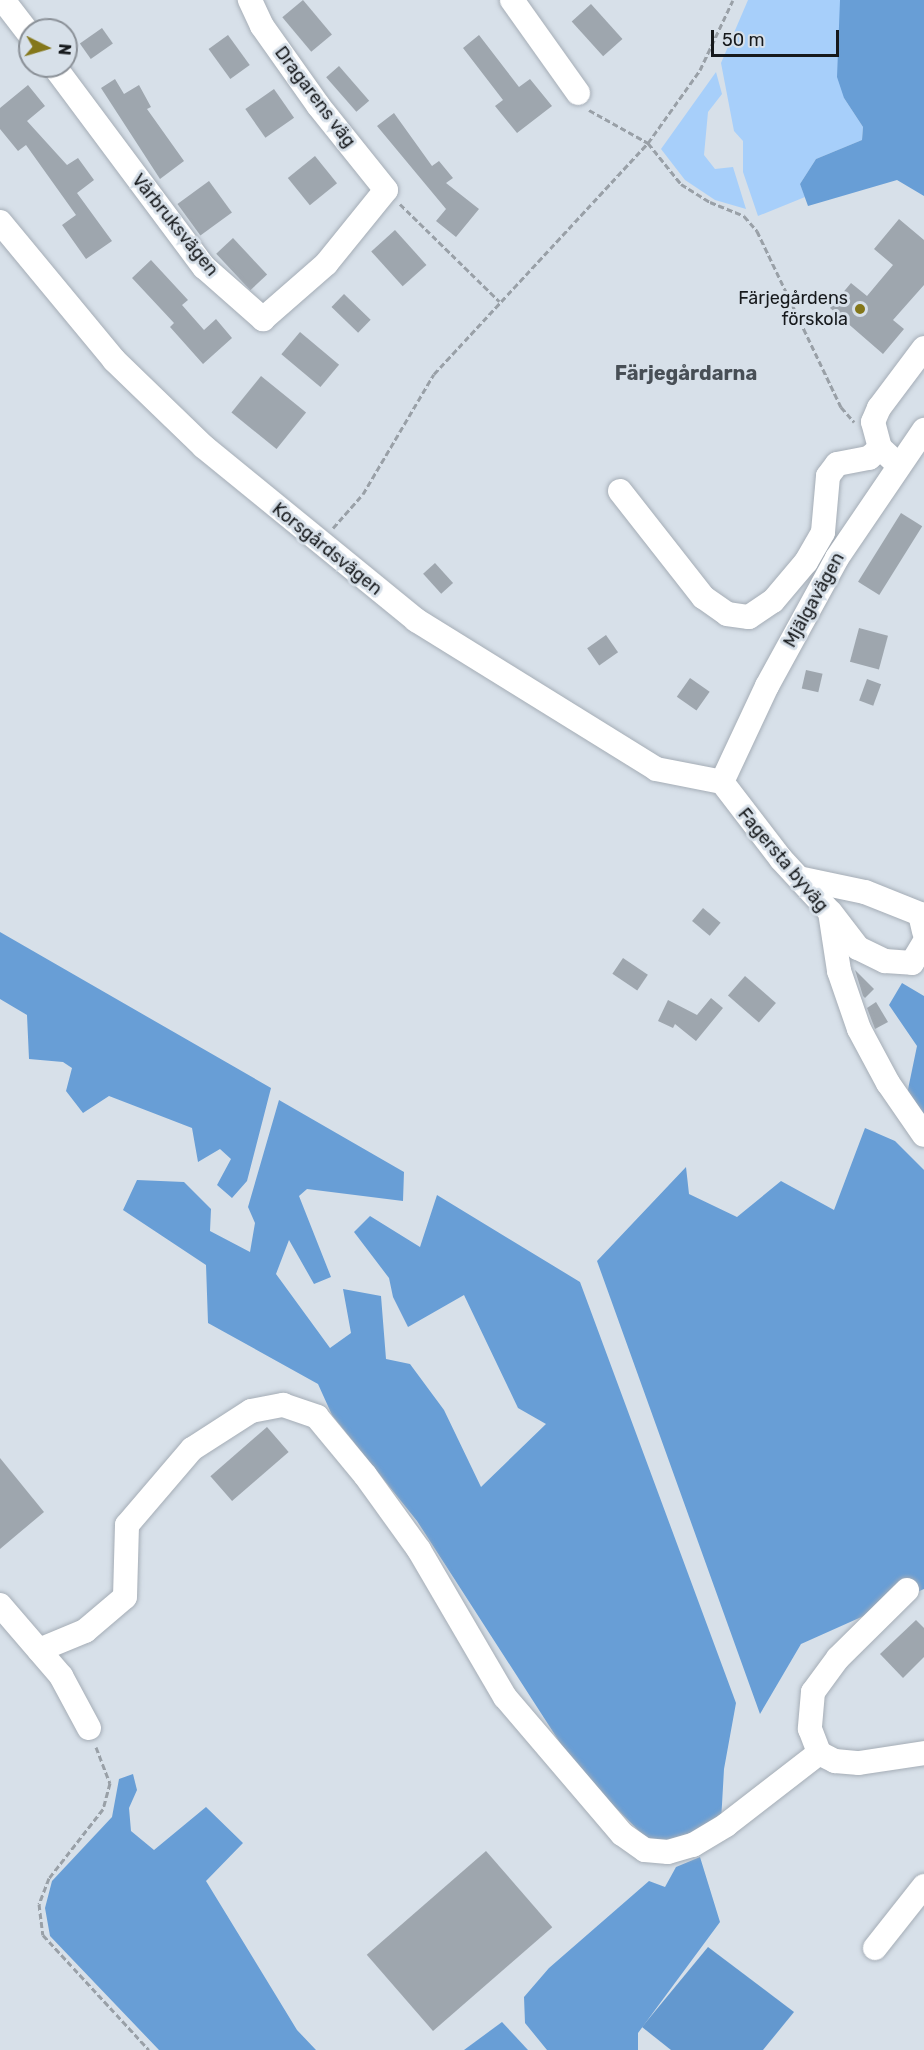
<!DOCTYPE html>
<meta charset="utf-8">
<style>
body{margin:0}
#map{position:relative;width:924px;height:2050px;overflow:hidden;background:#d7e0e9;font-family:Rubik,sans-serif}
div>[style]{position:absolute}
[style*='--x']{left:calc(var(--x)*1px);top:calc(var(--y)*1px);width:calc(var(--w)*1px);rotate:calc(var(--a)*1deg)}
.green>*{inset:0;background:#a7cffa}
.forest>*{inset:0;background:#689ed6}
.water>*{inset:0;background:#6398cf}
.building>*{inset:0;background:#9ea6ae;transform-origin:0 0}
.path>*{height:3px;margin-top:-1.5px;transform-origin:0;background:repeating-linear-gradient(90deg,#99a0a7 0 6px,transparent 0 9px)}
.roads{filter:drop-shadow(0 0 2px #a5adb6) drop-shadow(0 0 2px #a5adb6)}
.minor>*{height:24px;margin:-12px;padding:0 12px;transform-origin:12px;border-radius:12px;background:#fff}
.dots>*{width:16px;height:16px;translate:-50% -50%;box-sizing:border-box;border:3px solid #d7e0e9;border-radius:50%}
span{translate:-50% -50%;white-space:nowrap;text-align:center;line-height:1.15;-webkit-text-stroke:6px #d7e0e9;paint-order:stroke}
.street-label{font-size:18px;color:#16191c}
.poi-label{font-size:18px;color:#16191c}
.right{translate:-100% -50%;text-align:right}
.neighbourhood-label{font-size:20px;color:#484f56;font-weight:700}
.north{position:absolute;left:18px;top:18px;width:60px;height:60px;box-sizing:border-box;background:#d7e0e9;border:2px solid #8a9097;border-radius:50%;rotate:95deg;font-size:16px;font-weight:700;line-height:24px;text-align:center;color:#16191c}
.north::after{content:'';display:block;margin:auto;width:21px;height:27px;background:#84771a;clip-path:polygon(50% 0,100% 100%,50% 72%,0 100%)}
.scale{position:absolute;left:711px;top:30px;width:128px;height:27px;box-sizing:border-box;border:3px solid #16191c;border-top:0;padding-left:8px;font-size:18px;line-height:21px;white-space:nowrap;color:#16191c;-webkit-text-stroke:4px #d7e0e9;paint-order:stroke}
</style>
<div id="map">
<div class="green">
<i style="clip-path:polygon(748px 0,840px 0,844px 98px,863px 127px,862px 140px,816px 159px,800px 184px,805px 197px,758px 216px,743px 172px,743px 141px,734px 131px,721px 63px)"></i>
<i style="clip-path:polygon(716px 72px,722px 94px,708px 112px,704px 155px,715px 169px,733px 167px,746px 209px,715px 200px,685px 180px,661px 149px)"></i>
</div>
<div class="forest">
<i style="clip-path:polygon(840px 0,924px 0,924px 196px,897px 180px,808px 206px,800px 184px,816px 159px,862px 140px,863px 127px,844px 98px,837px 77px)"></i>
<i style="clip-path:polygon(0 932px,271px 1088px,247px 1181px,232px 1198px,217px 1185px,231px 1159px,220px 1149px,198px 1162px,192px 1128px,109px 1096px,83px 1113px,66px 1091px,72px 1068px,63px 1062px,29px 1059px,27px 1015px,0 999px)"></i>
<i style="clip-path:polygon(902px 983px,924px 996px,924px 1123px,906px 1099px,917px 1046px,889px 1005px)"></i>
<i style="clip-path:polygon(279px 1100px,404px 1172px,403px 1201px,307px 1189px,299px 1196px,331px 1277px,314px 1284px,289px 1240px,276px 1274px,330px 1348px,351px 1333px,343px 1289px,381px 1296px,386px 1359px,410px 1364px,444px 1410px,481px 1487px,546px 1424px,518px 1408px,464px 1295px,408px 1327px,393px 1297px,389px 1278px,354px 1232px,370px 1216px,420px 1247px,437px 1195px,580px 1282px,736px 1703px,724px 1769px,721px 1822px,654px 1846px,577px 1769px,417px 1521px,332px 1415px,318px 1384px,208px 1323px,206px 1265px,123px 1210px,137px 1180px,184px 1182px,211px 1209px,210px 1231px,250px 1252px,255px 1223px,248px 1207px)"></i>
<i style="clip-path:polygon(865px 1128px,895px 1141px,924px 1170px,924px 1589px,801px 1644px,760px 1714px,597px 1261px,686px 1167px,689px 1194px,737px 1217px,781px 1181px,834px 1210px)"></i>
<i style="clip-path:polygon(133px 1774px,137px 1790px,129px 1808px,131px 1831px,154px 1850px,206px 1807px,243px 1843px,206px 1881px,297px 2030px,316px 2050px,159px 2050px,50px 1936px,45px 1908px,52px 1881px,112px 1817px,119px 1779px)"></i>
<i style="clip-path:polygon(700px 1857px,720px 1922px,638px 2033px,638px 2050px,547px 2050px,525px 2023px,524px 1997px,549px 1968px,649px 1881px,665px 1887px,676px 1867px)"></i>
<i style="clip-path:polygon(502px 2022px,528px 2050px,464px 2050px)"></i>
</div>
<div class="water">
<i style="clip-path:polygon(708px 1947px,794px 2012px,763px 2050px,671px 2050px,642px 2027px)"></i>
</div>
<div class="building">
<i style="left:303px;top:0;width:45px;height:27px;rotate:50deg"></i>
<i style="left:591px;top:4px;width:47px;height:26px;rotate:48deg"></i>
<i style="left:102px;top:28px;width:19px;height:27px;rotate:55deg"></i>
<i style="left:228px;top:35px;width:37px;height:24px;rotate:54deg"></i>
<i style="clip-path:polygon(479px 35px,519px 87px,530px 79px,552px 106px,517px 133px,495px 106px,503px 100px,463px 48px)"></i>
<i style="left:339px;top:66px;width:46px;height:17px;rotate:49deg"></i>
<i style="clip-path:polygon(115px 79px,124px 94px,139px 85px,151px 107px,147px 109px,184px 161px,160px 179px,101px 88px)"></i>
<i style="clip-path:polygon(28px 85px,45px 106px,27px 121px,67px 165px,78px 158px,94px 180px,77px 193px,112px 241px,86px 259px,62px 225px,76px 215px,26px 145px,18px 151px,0 129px,0 108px)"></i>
<i style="left:274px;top:89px;width:35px;height:35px;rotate:55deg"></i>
<i style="clip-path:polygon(394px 113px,432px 166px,439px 161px,453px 178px,446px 183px,479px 209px,456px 237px,436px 221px,446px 209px,377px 126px)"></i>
<i style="left:315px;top:156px;width:35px;height:35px;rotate:51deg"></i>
<i style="left:209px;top:181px;width:39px;height:39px;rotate:54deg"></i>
<i style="clip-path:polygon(899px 219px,924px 240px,924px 285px,893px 320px,904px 329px,883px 354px,830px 308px,851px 283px,867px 296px,893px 265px,874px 249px)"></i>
<i style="left:395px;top:230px;width:47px;height:32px;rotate:48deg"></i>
<i style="left:233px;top:238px;width:50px;height:23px;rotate:47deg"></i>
<i style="clip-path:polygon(151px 260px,188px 300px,182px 305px,204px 330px,216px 319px,232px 338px,203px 364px,170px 327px,174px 323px,132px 278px)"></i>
<i style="left:344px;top:294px;width:37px;height:18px;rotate:44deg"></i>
<i style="left:300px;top:332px;width:51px;height:29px;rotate:40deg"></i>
<i style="left:261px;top:376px;width:58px;height:47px;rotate:39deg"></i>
<i style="left:901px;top:513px;width:25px;height:81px;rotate:32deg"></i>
<i style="left:435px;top:563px;width:27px;height:16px;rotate:48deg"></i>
<i style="left:859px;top:628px;width:30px;height:35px;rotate:15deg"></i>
<i style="left:606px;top:635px;width:21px;height:23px;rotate:55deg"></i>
<i style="left:806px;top:670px;width:17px;height:19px;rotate:13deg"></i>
<i style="left:690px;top:678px;width:24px;height:23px;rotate:35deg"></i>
<i style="left:867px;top:679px;width:15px;height:23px;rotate:20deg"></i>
<i style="left:703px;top:908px;width:23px;height:17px;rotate:40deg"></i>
<i style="left:623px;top:958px;width:30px;height:19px;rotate:34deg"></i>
<i style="clip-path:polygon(855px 970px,874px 989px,865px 998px,863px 996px)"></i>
<i style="left:745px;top:976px;width:41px;height:26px;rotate:41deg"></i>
<i style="clip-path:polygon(711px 998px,723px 1008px,696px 1041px,675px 1024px,673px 1028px,658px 1021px,668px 1000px,697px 1015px)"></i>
<i style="clip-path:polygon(876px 1002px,888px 1022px,875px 1029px,867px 1008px)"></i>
<i style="left:267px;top:1427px;width:33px;height:75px;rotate:49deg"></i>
<i style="clip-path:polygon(0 1458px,44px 1512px,0 1549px)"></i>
<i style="clip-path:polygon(916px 1620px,924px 1628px,924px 1657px,903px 1678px,880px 1654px)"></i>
<i style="left:486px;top:1851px;width:101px;height:158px;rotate:49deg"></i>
</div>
<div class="path">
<i style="--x:589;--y:110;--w:68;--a:29.2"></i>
<i style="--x:648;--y:143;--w:53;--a:51.2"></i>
<i style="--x:681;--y:184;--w:34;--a:32"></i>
<i style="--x:710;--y:202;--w:37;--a:22"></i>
<i style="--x:744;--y:216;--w:20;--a:49"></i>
<i style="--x:757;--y:231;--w:195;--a:64.5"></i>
<i style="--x:841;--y:407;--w:20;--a:49"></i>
<i style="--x:400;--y:204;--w:139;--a:44.4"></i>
<i style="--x:333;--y:528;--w:45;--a:-48.6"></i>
<i style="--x:363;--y:494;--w:139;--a:-59.4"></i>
<i style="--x:434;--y:374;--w:315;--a:-47.2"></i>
<i style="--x:648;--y:143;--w:90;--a:-54.5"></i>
<i style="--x:700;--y:70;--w:77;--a:-64.8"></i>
<i style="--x:96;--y:1747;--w:39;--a:69"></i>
<i style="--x:110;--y:1783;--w:27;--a:105"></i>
<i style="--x:103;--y:1809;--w:88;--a:128"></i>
<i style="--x:49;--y:1878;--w:28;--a:111"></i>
<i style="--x:39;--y:1904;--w:31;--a:83"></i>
<i style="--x:43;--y:1935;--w:156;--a:47.3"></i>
</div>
<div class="roads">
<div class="minor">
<i style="--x:3;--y:0;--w:44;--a:52.4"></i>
<i style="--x:512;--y:0;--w:114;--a:54.6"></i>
<i style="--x:54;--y:66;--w:251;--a:53.3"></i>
<i style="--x:204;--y:267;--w:79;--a:41.4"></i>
<i style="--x:263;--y:319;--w:84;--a:-41.1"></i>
<i style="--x:326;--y:264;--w:95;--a:-51"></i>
<i style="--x:386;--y:190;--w:109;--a:-128.7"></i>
<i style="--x:318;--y:105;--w:97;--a:-125.3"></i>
<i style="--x:262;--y:26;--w:29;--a:-115"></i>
<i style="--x:0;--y:222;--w:179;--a:50.4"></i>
<i style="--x:114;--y:360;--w:125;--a:44"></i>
<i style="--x:204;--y:447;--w:274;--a:39.2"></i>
<i style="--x:416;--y:620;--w:282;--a:31.8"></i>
<i style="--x:656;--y:769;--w:67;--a:11.1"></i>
<i style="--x:892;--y:459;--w:16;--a:-137"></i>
<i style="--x:880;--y:448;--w:27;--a:-105"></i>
<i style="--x:873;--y:422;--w:15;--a:-67"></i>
<i style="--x:879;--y:408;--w:75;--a:-53.1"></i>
<i style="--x:620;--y:491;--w:135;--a:51.9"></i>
<i style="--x:703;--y:597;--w:29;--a:35"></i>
<i style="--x:727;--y:614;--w:22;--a:8"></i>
<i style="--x:749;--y:617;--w:29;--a:-34"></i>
<i style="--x:773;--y:601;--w:51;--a:-49.8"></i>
<i style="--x:806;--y:562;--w:34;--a:-60"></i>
<i style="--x:823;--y:532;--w:56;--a:-84.9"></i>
<i style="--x:828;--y:476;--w:15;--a:-53"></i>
<i style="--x:837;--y:464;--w:33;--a:-11"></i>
<i style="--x:869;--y:458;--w:15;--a:-42"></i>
<i style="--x:722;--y:782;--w:97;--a:52.5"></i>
<i style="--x:781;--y:859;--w:72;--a:47.2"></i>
<i style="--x:830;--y:912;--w:60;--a:81.3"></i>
<i style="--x:839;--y:971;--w:61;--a:71"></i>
<i style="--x:859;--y:1029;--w:61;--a:61.8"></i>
<i style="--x:888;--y:1083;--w:63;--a:55.3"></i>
<i style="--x:722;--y:782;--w:106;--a:-64.9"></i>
<i style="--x:767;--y:686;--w:146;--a:-61.3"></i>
<i style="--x:837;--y:558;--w:155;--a:-55.8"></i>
<i style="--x:803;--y:879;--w:63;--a:11.8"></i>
<i style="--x:865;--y:892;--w:59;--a:21.8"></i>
<i style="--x:920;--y:914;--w:18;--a:77"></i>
<i style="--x:832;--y:914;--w:43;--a:52.6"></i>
<i style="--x:858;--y:948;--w:30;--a:26"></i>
<i style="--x:885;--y:961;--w:27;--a:4"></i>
<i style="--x:912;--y:963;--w:23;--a:-59"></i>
<i style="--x:907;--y:1590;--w:97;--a:135.4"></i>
<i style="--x:838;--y:1658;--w:42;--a:126.3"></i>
<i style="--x:813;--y:1692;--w:37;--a:95"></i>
<i style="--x:810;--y:1729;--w:26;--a:69"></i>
<i style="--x:819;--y:1753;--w:18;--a:27"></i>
<i style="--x:835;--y:1761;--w:24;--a:5"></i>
<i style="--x:859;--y:1763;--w:66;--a:-8.7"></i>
<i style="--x:0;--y:1605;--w:94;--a:49.3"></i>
<i style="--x:61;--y:1676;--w:59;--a:61.7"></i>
<i style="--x:39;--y:1650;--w:50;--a:-22.4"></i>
<i style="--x:85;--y:1631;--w:52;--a:-40.4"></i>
<i style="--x:125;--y:1597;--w:72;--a:-88.4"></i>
<i style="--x:127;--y:1525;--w:100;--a:-49.5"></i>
<i style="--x:192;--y:1449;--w:70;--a:-32.8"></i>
<i style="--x:251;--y:1411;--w:33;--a:-11"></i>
<i style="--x:283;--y:1405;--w:36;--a:19"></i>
<i style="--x:317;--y:1417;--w:75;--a:50.4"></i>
<i style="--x:365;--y:1475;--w:92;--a:54.2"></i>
<i style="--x:419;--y:1550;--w:170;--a:59.7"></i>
<i style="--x:505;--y:1697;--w:180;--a:49.5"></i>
<i style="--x:622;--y:1834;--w:28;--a:35"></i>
<i style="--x:645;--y:1850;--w:23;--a:5"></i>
<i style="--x:668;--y:1852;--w:26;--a:-16"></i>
<i style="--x:693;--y:1845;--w:39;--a:-31"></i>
<i style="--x:726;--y:1825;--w:118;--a:-37.7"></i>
<i style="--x:875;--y:1948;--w:79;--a:-51.7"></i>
</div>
</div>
<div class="dots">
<i style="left:860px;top:309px;background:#84771a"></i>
</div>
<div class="street-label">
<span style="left:315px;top:97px;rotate:53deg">Dragarens väg</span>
<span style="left:175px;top:225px;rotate:51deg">Vårbruksvägen</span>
<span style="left:327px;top:549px;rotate:39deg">Korsgårdsvägen</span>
<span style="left:814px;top:600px;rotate:-61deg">Mjälgavägen</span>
<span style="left:783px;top:860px;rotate:50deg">Fagersta byväg</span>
</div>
<div class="poi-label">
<span class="right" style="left:848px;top:309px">Färjegårdens<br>förskola</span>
</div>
<div class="neighbourhood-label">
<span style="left:686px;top:373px">Färjegårdarna</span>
</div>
<div class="north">N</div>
<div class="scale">50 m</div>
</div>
